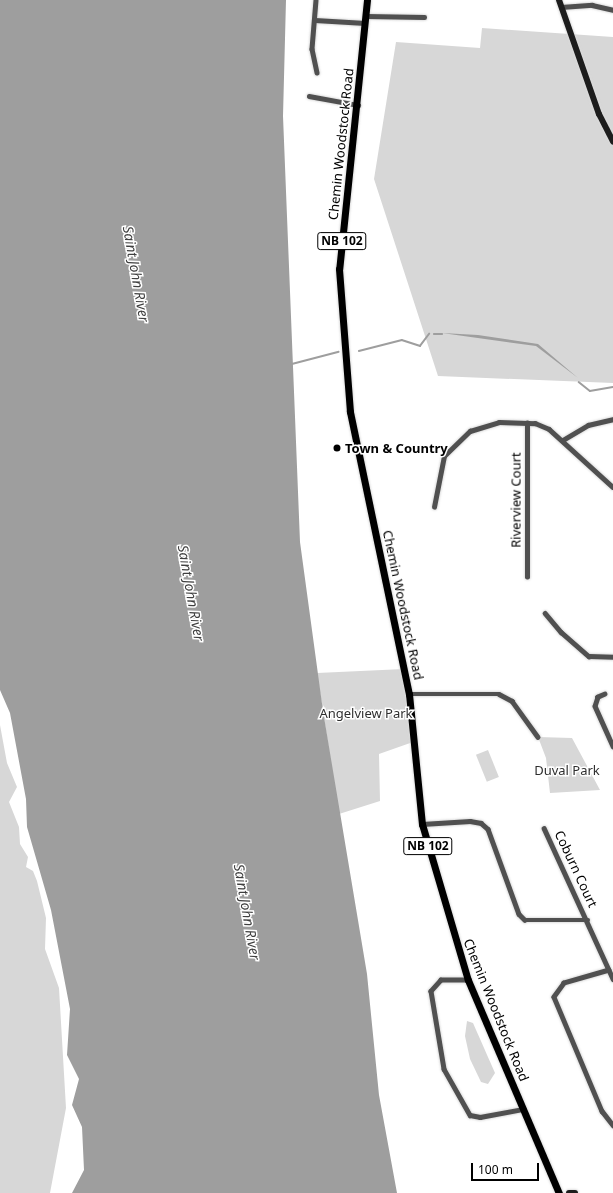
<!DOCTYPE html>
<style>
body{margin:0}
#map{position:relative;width:613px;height:1193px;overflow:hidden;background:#fff;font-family:"Noto Sans",sans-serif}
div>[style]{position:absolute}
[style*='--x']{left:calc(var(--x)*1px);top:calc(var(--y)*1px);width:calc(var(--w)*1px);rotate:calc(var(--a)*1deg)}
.green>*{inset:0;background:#d7d7d7;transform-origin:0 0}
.water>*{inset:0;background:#9e9e9e}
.stream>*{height:1.5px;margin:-0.75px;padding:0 0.75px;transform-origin:0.75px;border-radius:0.75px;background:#9e9e9e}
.roads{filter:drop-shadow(0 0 1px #dbdbdb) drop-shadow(0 0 1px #dbdbdb)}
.street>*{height:4.5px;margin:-2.25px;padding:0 2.25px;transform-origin:2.25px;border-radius:2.25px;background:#505050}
.secondary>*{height:6px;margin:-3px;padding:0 3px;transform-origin:3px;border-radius:3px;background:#1d1d1d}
.primary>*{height:7px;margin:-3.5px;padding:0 3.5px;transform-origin:3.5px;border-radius:3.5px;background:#000}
.dots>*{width:11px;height:11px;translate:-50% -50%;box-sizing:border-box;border:2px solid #fff;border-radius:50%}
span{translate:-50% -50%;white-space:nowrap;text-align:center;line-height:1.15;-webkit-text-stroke:3px #fff;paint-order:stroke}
.shield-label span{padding:1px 3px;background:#fff;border:1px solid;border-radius:3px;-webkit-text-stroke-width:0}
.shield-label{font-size:12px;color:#000;font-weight:700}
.street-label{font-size:13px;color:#000}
.poi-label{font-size:13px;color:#000;font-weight:700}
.left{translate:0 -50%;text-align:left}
.park-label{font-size:13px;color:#2e2e2e}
.water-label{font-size:14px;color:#3f3f3f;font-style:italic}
.scale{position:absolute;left:471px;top:1163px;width:68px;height:18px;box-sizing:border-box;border:2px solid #000;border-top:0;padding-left:5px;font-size:12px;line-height:14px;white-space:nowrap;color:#000;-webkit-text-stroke:3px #fff;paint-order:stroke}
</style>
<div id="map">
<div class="green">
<i style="clip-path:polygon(482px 28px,613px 37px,613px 383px,438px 376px,374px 179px,396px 42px,480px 48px)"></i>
<i style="clip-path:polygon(404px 669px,413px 742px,379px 754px,380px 801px,339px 814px,317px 673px)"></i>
<i style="clip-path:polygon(0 725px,7px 763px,17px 787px,9px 802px,19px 827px,20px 844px,28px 857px,26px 867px,33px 871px,37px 881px,46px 918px,45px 949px,59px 988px,66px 1108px,50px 1193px,0 1193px)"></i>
<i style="clip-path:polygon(538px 737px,572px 738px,600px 790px,550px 793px,546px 758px)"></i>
<i style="left:488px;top:750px;width:29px;height:13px;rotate:68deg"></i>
<i style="clip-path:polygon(467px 1021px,473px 1023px,495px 1073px,488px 1084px,481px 1082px,470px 1059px,465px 1036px)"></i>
</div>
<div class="water">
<i style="clip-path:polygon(0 0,286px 0,283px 116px,300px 542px,323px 711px,367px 974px,379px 1095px,397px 1193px,72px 1193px,84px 1170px,82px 1127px,72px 1105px,79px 1079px,67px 1055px,70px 1009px,51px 910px,27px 827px,26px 799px,10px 713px,0 690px)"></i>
<i style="clip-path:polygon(442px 333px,478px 335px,538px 344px,578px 378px,536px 346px)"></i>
</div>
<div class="stream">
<i style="--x:434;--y:334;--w:8;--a:0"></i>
<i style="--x:359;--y:351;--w:44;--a:-14.3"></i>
<i style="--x:402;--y:340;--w:19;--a:18"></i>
<i style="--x:420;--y:346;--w:15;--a:-53"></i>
<i style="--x:292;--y:364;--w:48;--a:-14.6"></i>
<i style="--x:579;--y:382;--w:14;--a:39"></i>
<i style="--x:590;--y:391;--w:23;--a:-10"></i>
</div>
<div class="roads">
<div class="street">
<i style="--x:316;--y:0;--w:49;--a:94.7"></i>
<i style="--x:312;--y:49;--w:24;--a:78"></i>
<i style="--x:561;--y:7;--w:31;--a:-4"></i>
<i style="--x:592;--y:5;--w:22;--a:13"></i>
<i style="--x:366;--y:16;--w:58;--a:1"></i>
<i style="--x:315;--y:20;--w:50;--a:3.4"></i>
<i style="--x:309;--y:96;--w:50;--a:10.4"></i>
<i style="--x:563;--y:440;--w:29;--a:-31"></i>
<i style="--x:588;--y:425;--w:26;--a:-13"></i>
<i style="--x:434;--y:507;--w:52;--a:-78.9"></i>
<i style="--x:444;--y:456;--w:36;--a:-44"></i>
<i style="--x:470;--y:431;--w:30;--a:-17"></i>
<i style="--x:499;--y:422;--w:36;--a:2"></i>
<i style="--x:535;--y:423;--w:15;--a:23"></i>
<i style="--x:549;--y:429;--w:86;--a:42.2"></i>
<i style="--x:527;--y:577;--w:154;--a:-90"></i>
<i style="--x:545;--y:613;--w:25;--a:50"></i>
<i style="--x:561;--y:632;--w:37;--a:41"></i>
<i style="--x:589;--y:656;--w:24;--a:2"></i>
<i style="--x:409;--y:694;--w:90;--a:0"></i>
<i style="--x:499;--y:694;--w:15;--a:28"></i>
<i style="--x:512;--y:701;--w:44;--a:54.2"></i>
<i style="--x:605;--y:694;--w:8;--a:157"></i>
<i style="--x:598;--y:697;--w:9;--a:108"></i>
<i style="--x:595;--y:706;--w:44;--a:65.8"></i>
<i style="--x:422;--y:824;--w:48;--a:-3.6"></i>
<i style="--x:470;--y:821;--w:11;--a:10"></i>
<i style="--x:481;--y:823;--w:9;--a:41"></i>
<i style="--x:488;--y:829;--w:90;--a:70"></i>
<i style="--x:519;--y:914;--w:8;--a:45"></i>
<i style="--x:525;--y:920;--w:63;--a:0"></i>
<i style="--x:544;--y:828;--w:166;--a:65.4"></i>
<i style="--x:609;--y:970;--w:47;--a:163.9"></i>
<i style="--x:564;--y:983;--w:17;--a:126"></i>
<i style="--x:554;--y:997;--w:124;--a:67.2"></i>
<i style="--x:602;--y:1111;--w:18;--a:52"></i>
<i style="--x:468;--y:980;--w:27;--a:180"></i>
<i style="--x:441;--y:980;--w:15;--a:132"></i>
<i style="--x:431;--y:991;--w:79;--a:80.5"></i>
<i style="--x:444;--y:1069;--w:53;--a:60.5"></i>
<i style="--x:470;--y:1115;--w:10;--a:11"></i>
<i style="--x:480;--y:1117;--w:44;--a:-10.5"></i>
</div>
<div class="secondary">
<i style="--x:559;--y:0;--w:121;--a:70.7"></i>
<i style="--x:599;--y:114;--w:31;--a:63"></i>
<i style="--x:569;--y:1193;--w:6;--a:0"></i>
</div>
<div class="primary">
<i style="--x:367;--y:0;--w:270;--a:95.9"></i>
<i style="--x:339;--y:269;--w:143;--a:85.6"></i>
<i style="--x:350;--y:412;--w:288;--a:78.2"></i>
<i style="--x:409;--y:694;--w:131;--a:84.3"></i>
<i style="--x:422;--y:824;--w:163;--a:73.6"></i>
<i style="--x:468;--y:980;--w:232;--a:66.9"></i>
</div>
</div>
<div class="dots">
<i style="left:337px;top:448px;background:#000"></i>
</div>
<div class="shield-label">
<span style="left:342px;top:241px">NB 102</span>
<span style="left:428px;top:846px">NB 102</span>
</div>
<div class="street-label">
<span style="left:341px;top:144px;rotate:-84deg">Chemin Woodstock Road</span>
<span style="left:516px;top:500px;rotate:-90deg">Riverview Court</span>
<span style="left:403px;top:605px;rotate:78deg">Chemin Woodstock Road</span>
<span style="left:576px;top:869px;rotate:65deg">Coburn Court</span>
<span style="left:496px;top:1010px;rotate:68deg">Chemin Woodstock Road</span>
</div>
<div class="poi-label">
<span class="left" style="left:345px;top:448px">Town &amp; Country</span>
</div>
<div class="park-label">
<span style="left:366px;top:713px">Angelview Park</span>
<span style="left:567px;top:770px">Duval Park</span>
</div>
<div class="water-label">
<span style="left:136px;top:274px;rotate:80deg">Saint John River</span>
<span style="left:191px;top:593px;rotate:80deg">Saint John River</span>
<span style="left:247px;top:912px;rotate:80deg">Saint John River</span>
</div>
<div class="scale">100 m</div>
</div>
